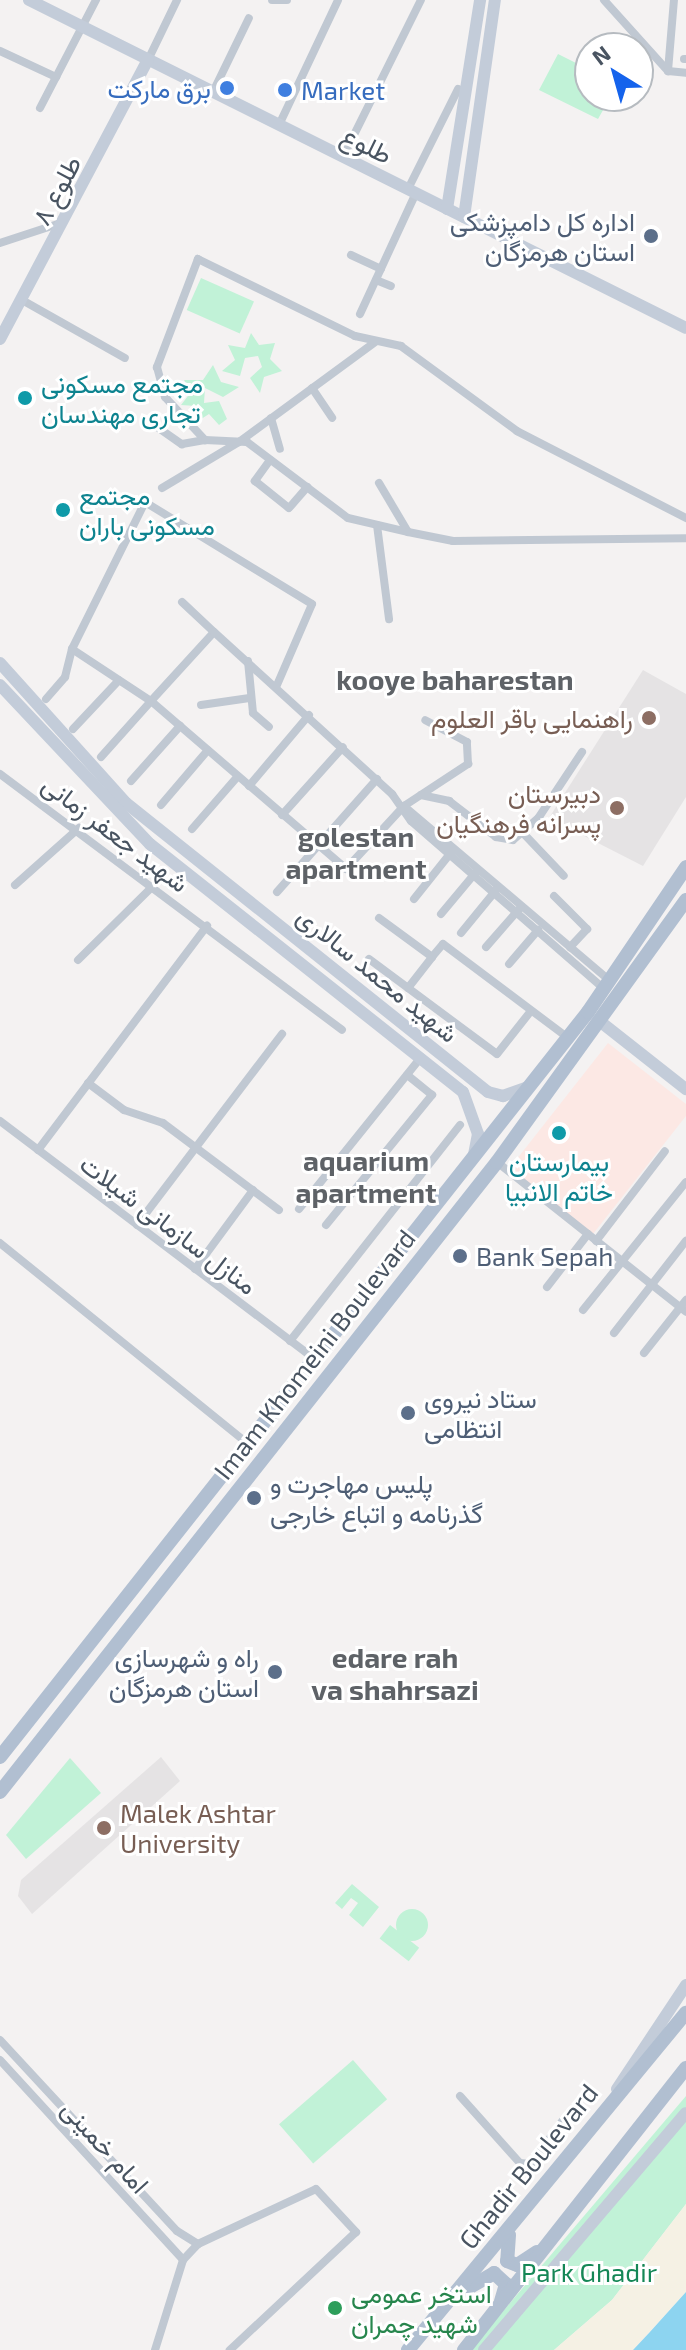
<!DOCTYPE html>
<meta charset="utf-8">
<style>
body{margin:0}
#map{position:relative;width:686px;height:2350px;overflow:hidden;background:#f4f2f2;font-family:"Exo 2",Vazirmatn,sans-serif}
div>[style]{position:absolute}
[style*='--x']{left:calc(var(--x)*1px);top:calc(var(--y)*1px);width:calc(var(--w)*1px);rotate:calc(var(--a)*1deg)}
.education>*{inset:0;background:#e5e3e4}
.medical>*{inset:0;background:#fce8e4}
.green>*{inset:0;background:#c1f2d7;transform-origin:0 0}
.round{border-radius:50%}
.sand>*{inset:0;background:#f5f1e4}
.water>*{inset:0;background:#8dd4f0}
.street>*{height:8px;margin:-4px;padding:0 4px;transform-origin:4px;border-radius:4px;background:#c0c8d2}
.secondary>*{height:12px;margin:-6px;padding:0 6px;transform-origin:6px;border-radius:6px;background:#c3ccd9}
.primary>*{height:14px;margin:-7px;padding:0 7px;transform-origin:7px;border-radius:7px;background:#b1bfd1}
.dots>*{width:22px;height:22px;translate:-50% -50%;box-sizing:border-box;border:4px solid #fff;border-radius:50%}
span{translate:-50% -50%;white-space:nowrap;text-align:center;line-height:1.15;-webkit-text-stroke:6px #fff;paint-order:stroke}
.shop-label{font-size:26px;color:#366cbe}
.right{translate:-100% -50%;text-align:right}
.left{translate:0 -50%;text-align:left}
.street-label{font-size:26px;color:#495461}
.service-label{font-size:26px;color:#4e5e75}
.culture-label{font-size:26px;color:#0d838f}
.education-label{font-size:26px;color:#785e54}
.park-label{font-size:26px;color:#158756}
.leisure-label{font-size:26px;color:#27864d}
.neighbourhood-label{font-size:28px;color:#5e6267;font-weight:700}
.north{position:absolute;left:574px;top:32px;width:80px;height:80px;box-sizing:border-box;background:#fff;border:2px solid #b6bbc0;border-radius:50%;rotate:323deg;font-size:22px;font-weight:700;line-height:32px;text-align:center;color:#495461}
.north::after{content:'';display:block;margin:auto;width:28px;height:36px;background:#1563ec;clip-path:polygon(50% 0,100% 100%,50% 72%,0 100%)}
</style>
<div id="map">
<div class="education">
<i style="clip-path:polygon(643px 670px,686px 694px,686px 797px,643px 866px,549px 818px)"></i>
<i style="clip-path:polygon(161px 1757px,180px 1781px,32px 1914px,18px 1896px,21px 1880px)"></i>
</div>
<div class="medical">
<i style="clip-path:polygon(608px 1043px,686px 1104px,686px 1116px,593px 1234px,509px 1169px)"></i>
</div>
<div class="green">
<i style="clip-path:polygon(558px 54px,590px 70px,590px 96px,611px 96px,598px 119px,539px 90px)"></i>
<i style="left:201px;top:278px;width:58px;height:35px;rotate:24deg"></i>
<i style="clip-path:polygon(251px 333px,259px 345px,275px 343px,270px 359px,282px 371px,264px 377px,260px 393px,250px 378px,262px 367px,258px 356px,245px 358px,240px 376px,222px 371px,235px 360px,228px 345px,245px 348px)"></i>
<i style="clip-path:polygon(213px 365px,221px 382px,239px 387px,223px 397px,205px 388px,204px 403px,219px 401px,227px 419px,219px 425px,209px 414px,195px 423px,196px 406px,181px 405px,191px 392px,184px 380px,203px 380px)"></i>
<i style="clip-path:polygon(70px 1758px,101px 1793px,26px 1859px,6px 1835px)"></i>
<i style="clip-path:polygon(352px 1884px,379px 1907px,363px 1927px,349px 1915px,358px 1903px,351px 1898px,342px 1909px,335px 1903px)"></i>
<i class="round" style="left:396px;top:1909px;width:32px;height:32px"></i>
<i style="left:390px;top:1925px;width:37px;height:17px;rotate:38deg"></i>
<i style="left:353px;top:2060px;width:52px;height:98px;rotate:49deg"></i>
<i style="clip-path:polygon(686px 2096px,686px 2204px,612px 2300px,554px 2350px,470px 2350px)"></i>
</div>
<div class="sand">
<i style="clip-path:polygon(686px 2204px,686px 2292px,633px 2350px,554px 2350px,612px 2300px)"></i>
</div>
<div class="water">
<i style="clip-path:polygon(686px 2292px,686px 2350px,633px 2350px,649px 2333px)"></i>
</div>
<div class="street">
<i style="--x:272;--y:0;--w:15;--a:0"></i>
<i style="--x:604;--y:0;--w:96;--a:48"></i>
<i style="--x:0;--y:51;--w:62;--a:24.9"></i>
<i style="--x:684;--y:59;--w:2;--a:0"></i>
<i style="--x:148;--y:60;--w:67;--a:-64.2"></i>
<i style="--x:668;--y:71;--w:71;--a:-85.2"></i>
<i style="--x:668;--y:71;--w:18;--a:6"></i>
<i style="--x:213;--y:92;--w:82;--a:-64.1"></i>
<i style="--x:40;--y:108;--w:122;--a:-62.6"></i>
<i style="--x:279;--y:125;--w:138;--a:-64.7"></i>
<i style="--x:343;--y:157;--w:175;--a:-63.6"></i>
<i style="--x:408;--y:189;--w:112;--a:-63.4"></i>
<i style="--x:0;--y:243;--w:64;--a:-18.2"></i>
<i style="--x:351;--y:255;--w:33;--a:25"></i>
<i style="--x:376;--y:280;--w:16;--a:22"></i>
<i style="--x:22;--y:300;--w:118;--a:29.4"></i>
<i style="--x:360;--y:314;--w:133;--a:-65.2"></i>
<i style="--x:312;--y:388;--w:36;--a:56"></i>
<i style="--x:271;--y:418;--w:32;--a:74"></i>
<i style="--x:150;--y:422;--w:39;--a:35"></i>
<i style="--x:182;--y:444;--w:23;--a:-10"></i>
<i style="--x:270;--y:460;--w:26;--a:126"></i>
<i style="--x:255;--y:481;--w:43;--a:38.5"></i>
<i style="--x:289;--y:508;--w:28;--a:-49"></i>
<i style="--x:379;--y:483;--w:57;--a:59.4"></i>
<i style="--x:162;--y:488;--w:90;--a:-30.9"></i>
<i style="--x:239;--y:442;--w:169;--a:-36.3"></i>
<i style="--x:686;--y:518;--w:190;--a:-152.8"></i>
<i style="--x:517;--y:431;--w:144;--a:-143.8"></i>
<i style="--x:401;--y:346;--w:47;--a:-167.7"></i>
<i style="--x:355;--y:336;--w:175;--a:-153.9"></i>
<i style="--x:198;--y:259;--w:116;--a:110.8"></i>
<i style="--x:157;--y:367;--w:31;--a:75"></i>
<i style="--x:165;--y:397;--w:59;--a:47.1"></i>
<i style="--x:205;--y:440;--w:42;--a:2.7"></i>
<i style="--x:247;--y:442;--w:126;--a:37"></i>
<i style="--x:348;--y:518;--w:62;--a:13.1"></i>
<i style="--x:408;--y:532;--w:46;--a:11.3"></i>
<i style="--x:453;--y:541;--w:233;--a:-0.7"></i>
<i style="--x:377;--y:525;--w:95;--a:82.7"></i>
<i style="--x:182;--y:602;--w:44;--a:43.2"></i>
<i style="--x:248;--y:661;--w:52;--a:84.5"></i>
<i style="--x:253;--y:713;--w:21;--a:41"></i>
<i style="--x:277;--y:685;--w:88;--a:-66.6"></i>
<i style="--x:312;--y:604;--w:196;--a:-148.6"></i>
<i style="--x:145;--y:502;--w:164;--a:116.4"></i>
<i style="--x:72;--y:649;--w:95;--a:33.4"></i>
<i style="--x:151;--y:701;--w:93;--a:-47.6"></i>
<i style="--x:214;--y:632;--w:241;--a:42.3"></i>
<i style="--x:392;--y:794;--w:33;--a:55"></i>
<i style="--x:411;--y:821;--w:256;--a:41"></i>
<i style="--x:46;--y:699;--w:29;--a:-49"></i>
<i style="--x:65;--y:677;--w:29;--a:-76"></i>
<i style="--x:201;--y:705;--w:49;--a:-8.3"></i>
<i style="--x:73;--y:729;--w:67;--a:-46.8"></i>
<i style="--x:101;--y:757;--w:75;--a:-48.2"></i>
<i style="--x:151;--y:701;--w:257;--a:40.7"></i>
<i style="--x:346;--y:869;--w:86;--a:-47.4"></i>
<i style="--x:404;--y:806;--w:77;--a:-33.3"></i>
<i style="--x:468;--y:764;--w:22;--a:-93"></i>
<i style="--x:467;--y:742;--w:47;--a:-152.4"></i>
<i style="--x:0;--y:774;--w:427;--a:36.8"></i>
<i style="--x:131;--y:781;--w:74;--a:-48.3"></i>
<i style="--x:249;--y:786;--w:93;--a:-49.8"></i>
<i style="--x:421;--y:795;--w:29;--a:12"></i>
<i style="--x:449;--y:801;--w:59;--a:37.5"></i>
<i style="--x:496;--y:837;--w:17;--a:10"></i>
<i style="--x:513;--y:840;--w:35;--a:-41"></i>
<i style="--x:539;--y:817;--w:78;--a:-56.5"></i>
<i style="--x:161;--y:805;--w:72;--a:-49.5"></i>
<i style="--x:405;--y:807;--w:269;--a:40.3"></i>
<i style="--x:282;--y:815;--w:91;--a:-48.1"></i>
<i style="--x:192;--y:829;--w:70;--a:-49"></i>
<i style="--x:523;--y:833;--w:59;--a:46.4"></i>
<i style="--x:15;--y:885;--w:86;--a:-41.7"></i>
<i style="--x:277;--y:892;--w:151;--a:-48.5"></i>
<i style="--x:554;--y:896;--w:47;--a:45"></i>
<i style="--x:587;--y:929;--w:25;--a:133"></i>
<i style="--x:414;--y:899;--w:63;--a:-51.5"></i>
<i style="--x:441;--y:914;--w:56;--a:-50.1"></i>
<i style="--x:379;--y:918;--w:66;--a:36.3"></i>
<i style="--x:432;--y:957;--w:17;--a:-50"></i>
<i style="--x:443;--y:944;--w:156;--a:36.9"></i>
<i style="--x:461;--y:933;--w:57;--a:-50.7"></i>
<i style="--x:486;--y:947;--w:52;--a:-48.9"></i>
<i style="--x:369;--y:959;--w:159;--a:36.6"></i>
<i style="--x:497;--y:1054;--w:53;--a:-51.8"></i>
<i style="--x:78;--y:960;--w:105;--a:-44.6"></i>
<i style="--x:509;--y:964;--w:45;--a:-49.5"></i>
<i style="--x:408;--y:988;--w:39;--a:-52"></i>
<i style="--x:88;--y:1083;--w:45;--a:36.9"></i>
<i style="--x:124;--y:1110;--w:41;--a:18.4"></i>
<i style="--x:163;--y:1123;--w:145;--a:36.9"></i>
<i style="--x:0;--y:1121;--w:395;--a:37.1"></i>
<i style="--x:38;--y:1150;--w:281;--a:-53"></i>
<i style="--x:497;--y:1162;--w:241;--a:38.4"></i>
<i style="--x:299;--y:1209;--w:195;--a:-51.2"></i>
<i style="--x:137;--y:1225;--w:240;--a:-52.8"></i>
<i style="--x:326;--y:1225;--w:168;--a:-50.8"></i>
<i style="--x:432;--y:1095;--w:32;--a:-141"></i>
<i style="--x:596;--y:1241;--w:113;--a:-52.5"></i>
<i style="--x:0;--y:1243;--w:319;--a:39"></i>
<i style="--x:195;--y:1269;--w:98;--a:-53.7"></i>
<i style="--x:547;--y:1287;--w:67;--a:-52.3"></i>
<i style="--x:583;--y:1310;--w:164;--a:-51.2"></i>
<i style="--x:614;--y:1333;--w:117;--a:-52"></i>
<i style="--x:290;--y:1341;--w:275;--a:-51.8"></i>
<i style="--x:644;--y:1353;--w:68;--a:-51.6"></i>
<i style="--x:0;--y:2040;--w:260;--a:47.2"></i>
<i style="--x:177;--y:2231;--w:25;--a:32"></i>
<i style="--x:0;--y:2060;--w:271;--a:47.5"></i>
<i style="--x:460;--y:2096;--w:90;--a:48.2"></i>
<i style="--x:520;--y:2163;--w:11;--a:5"></i>
<i style="--x:531;--y:2164;--w:54;--a:-54"></i>
<i style="--x:155;--y:2350;--w:94;--a:-72.7"></i>
<i style="--x:183;--y:2260;--w:22;--a:-47"></i>
<i style="--x:198;--y:2244;--w:130;--a:-25"></i>
<i style="--x:316;--y:2189;--w:59;--a:47.1"></i>
<i style="--x:356;--y:2232;--w:173;--a:136.9"></i>
</div>
<div class="secondary">
<i style="--x:29;--y:0;--w:734;--a:26.53"></i>
<i style="--x:447;--y:209;--w:212;--a:-81"></i>
<i style="--x:464;--y:217;--w:219;--a:-81.9"></i>
<i style="--x:0;--y:339;--w:316;--a:-62.1"></i>
<i style="--x:0;--y:663;--w:188;--a:48"></i>
<i style="--x:126;--y:803;--w:463;--a:38.6"></i>
<i style="--x:488;--y:1092;--w:16;--a:15"></i>
<i style="--x:503;--y:1096;--w:27;--a:-20"></i>
<i style="--x:0;--y:685;--w:219;--a:46.7"></i>
<i style="--x:150;--y:844;--w:399;--a:38.4"></i>
<i style="--x:463;--y:1092;--w:45;--a:70.3"></i>
<i style="--x:478;--y:1134;--w:21;--a:101"></i>
<i style="--x:602;--y:1023;--w:107;--a:38.2"></i>
<i style="--x:617;--y:2089;--w:125;--a:-56.4"></i>
<i style="--x:484;--y:2350;--w:311;--a:-49.6"></i>
</div>
<div class="primary">
<i style="--x:0;--y:1757;--w:949;--a:-51.72"></i>
<i style="--x:588;--y:1012;--w:175;--a:-55.9"></i>
<i style="--x:0;--y:1792;--w:802;--a:-51.73"></i>
<i style="--x:497;--y:1162;--w:323;--a:-54.2"></i>
<i style="--x:509;--y:2235;--w:26;--a:94"></i>
<i style="--x:507;--y:2261;--w:11;--a:22"></i>
<i style="--x:517;--y:2265;--w:24;--a:-33"></i>
<i style="--x:470;--y:2287;--w:28;--a:-30"></i>
<i style="--x:494;--y:2273;--w:16;--a:43"></i>
<i style="--x:506;--y:2284;--w:18;--a:106"></i>
<i style="--x:408;--y:2350;--w:437;--a:-50.5"></i>
<i style="--x:464;--y:2350;--w:359;--a:-51.8"></i>
</div>
<div class="dots">
<i style="left:227px;top:88px;background:#3f7fe0"></i>
<i style="left:285px;top:90px;background:#3f7fe0"></i>
<i style="left:651px;top:236px;background:#5c6f8a"></i>
<i style="left:25px;top:398px;background:#0f9aa8"></i>
<i style="left:63px;top:510px;background:#0f9aa8"></i>
<i style="left:649px;top:718px;background:#8d6e63"></i>
<i style="left:617px;top:808px;background:#8d6e63"></i>
<i style="left:559px;top:1133px;background:#0f9aa8"></i>
<i style="left:460px;top:1256px;background:#5c6f8a"></i>
<i style="left:408px;top:1413px;background:#5c6f8a"></i>
<i style="left:254px;top:1498px;background:#5c6f8a"></i>
<i style="left:275px;top:1672px;background:#5c6f8a"></i>
<i style="left:104px;top:1828px;background:#8d6e63"></i>
<i style="left:335px;top:2308px;background:#2e9e5b"></i>
</div>
<div class="shop-label">
<span class="right" style="left:211px;top:88px">برق مارکت</span>
<span class="left" style="left:301px;top:90px">Market</span>
</div>
<div class="street-label">
<span style="left:367px;top:144px;rotate:26deg">طلوع</span>
<span style="left:56px;top:190px;rotate:-62deg">طلوع ۸</span>
<span style="left:116px;top:833px;rotate:37deg">شهید جعفر زمانی</span>
<span style="left:378px;top:974px;rotate:39deg">شهید محمد سالاری</span>
<span style="left:169px;top:1224px;rotate:37deg">منازل سازمانی شیلات</span>
<span style="left:314px;top:1354px;rotate:-52deg">Imam Khomeini Boulevard</span>
<span style="left:106px;top:2146px;rotate:48deg">امام خمینی</span>
<span style="left:528px;top:2166px;rotate:-51deg">Ghadir Boulevard</span>
</div>
<div class="service-label">
<span class="right" style="left:635px;top:236px">اداره کل دامپزشکی<br>استان هرمزگان</span>
<span class="left" style="left:476px;top:1256px">Bank Sepah</span>
<span class="left" style="left:424px;top:1413px">ستاد نیروی<br>انتظامی</span>
<span class="left" style="left:270px;top:1498px">پلیس مهاجرت و<br>گذرنامه و اتباع خارجى</span>
<span class="right" style="left:259px;top:1672px">راه و شهرسازی<br>استان هرمزگان</span>
</div>
<div class="culture-label">
<span class="left" style="left:41px;top:398px">مجتمع مسکونی<br>تجاری مهندسان</span>
<span class="left" style="left:79px;top:510px">مجتمع<br>مسکونی باران</span>
<span style="left:559px;top:1176px">بیمارستان<br>خاتم الانبیا</span>
</div>
<div class="education-label">
<span class="right" style="left:633px;top:718px">راهنمایی باقر العلوم</span>
<span class="right" style="left:601px;top:808px">دبیرستان<br>پسرانه فرهنگیان</span>
<span class="left" style="left:120px;top:1828px">Malek Ashtar<br>University</span>
</div>
<div class="park-label">
<span style="left:589px;top:2272px">Park Ghadir</span>
</div>
<div class="leisure-label">
<span class="left" style="left:351px;top:2308px">استخر عمومی<br>شهید چمران</span>
</div>
<div class="neighbourhood-label">
<span style="left:455px;top:679px">kooye baharestan</span>
<span style="left:356px;top:852px">golestan<br>apartment</span>
<span style="left:366px;top:1176px">aquarium<br>apartment</span>
<span style="left:395px;top:1673px">edare rah<br>va shahrsazi</span>
</div>
<div class="north">N</div>
</div>
